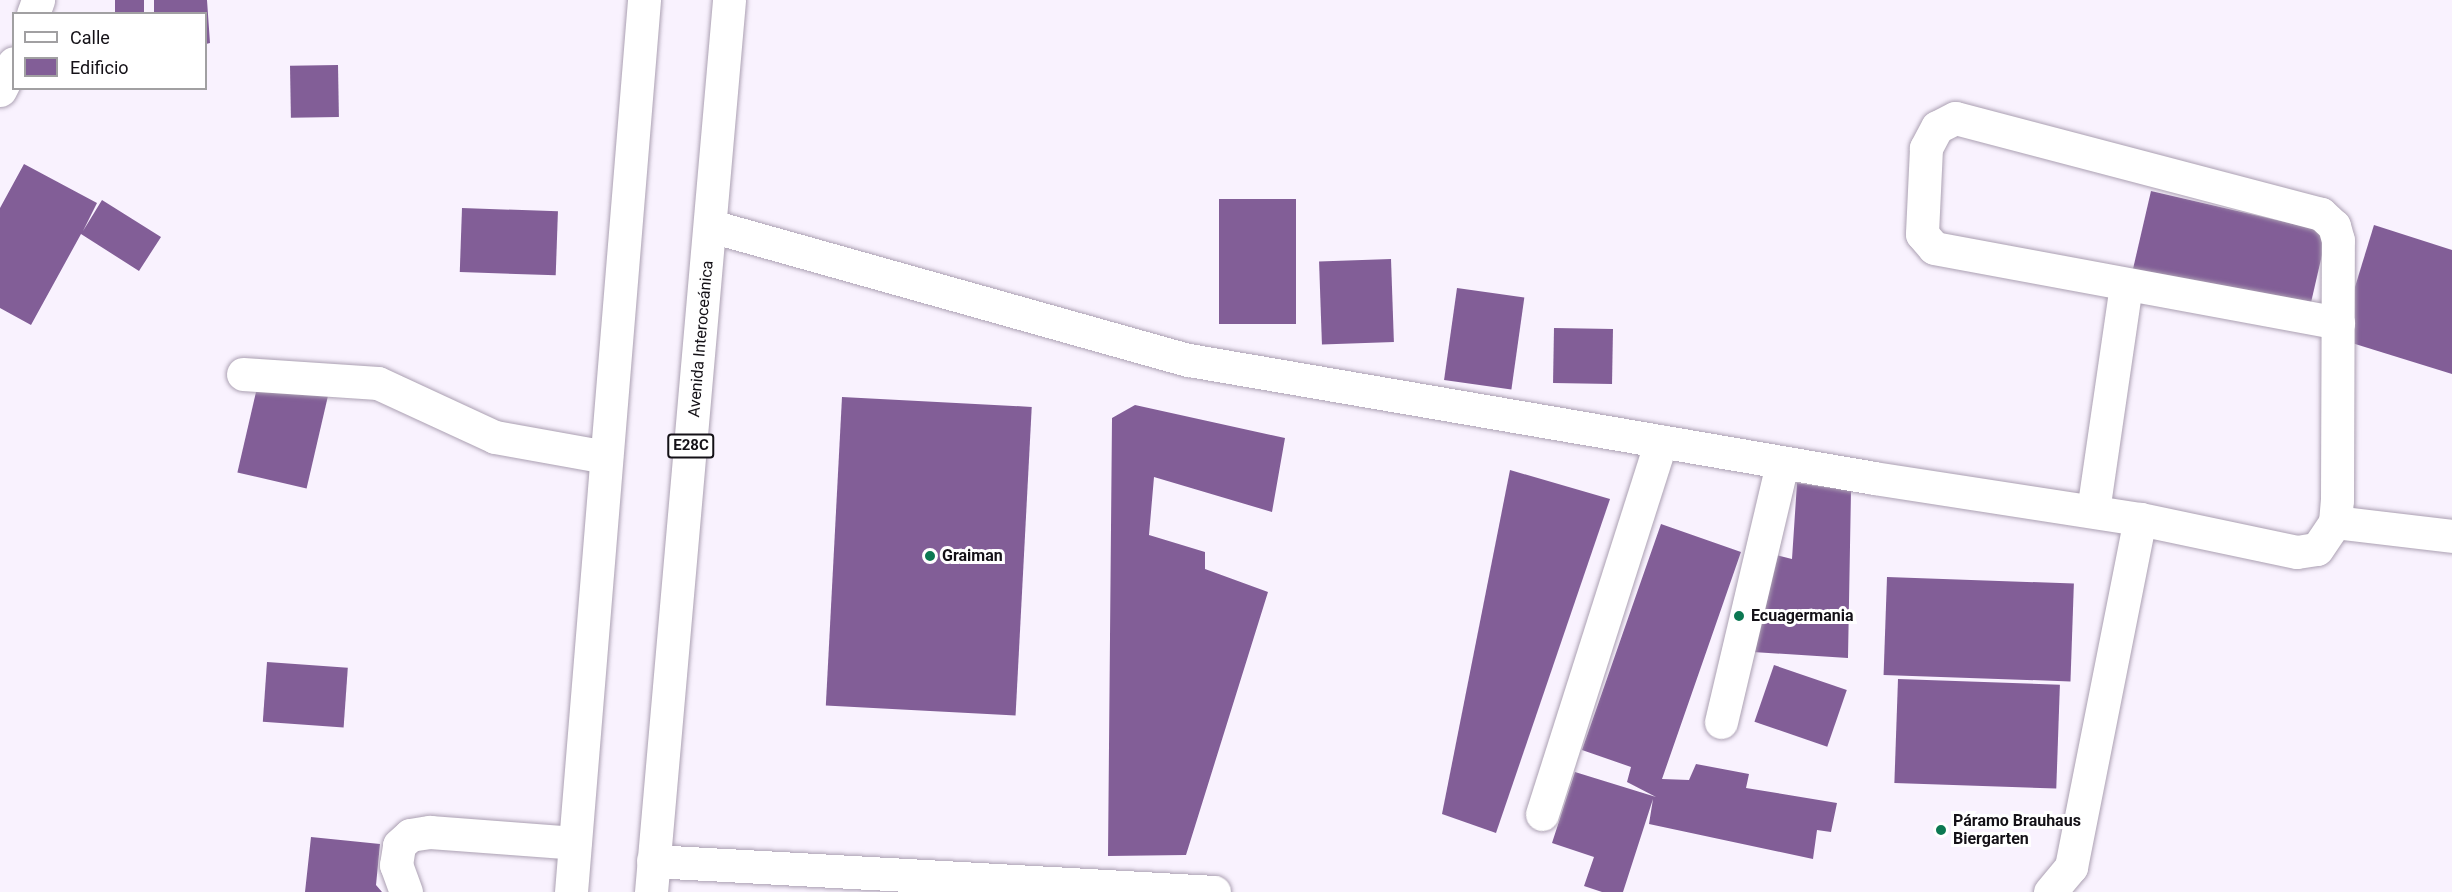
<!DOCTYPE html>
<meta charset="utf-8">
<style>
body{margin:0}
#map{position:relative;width:2452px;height:892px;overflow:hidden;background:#f9f2fe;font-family:Roboto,sans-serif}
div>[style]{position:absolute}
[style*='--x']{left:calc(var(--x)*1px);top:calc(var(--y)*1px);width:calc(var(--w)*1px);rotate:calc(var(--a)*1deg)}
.building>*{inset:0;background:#825e97;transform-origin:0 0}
.roads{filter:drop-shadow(0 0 2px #aba0b2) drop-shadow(0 0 2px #aba0b2)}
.minor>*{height:33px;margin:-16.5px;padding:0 16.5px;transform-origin:16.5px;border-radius:16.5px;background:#fff}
.highway>*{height:33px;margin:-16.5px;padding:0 16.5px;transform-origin:16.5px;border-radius:16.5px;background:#fff}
.dots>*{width:16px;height:16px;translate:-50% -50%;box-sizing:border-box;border:3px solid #fff;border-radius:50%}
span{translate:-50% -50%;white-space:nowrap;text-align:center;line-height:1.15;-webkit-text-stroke:6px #fff;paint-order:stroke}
.shield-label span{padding:2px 4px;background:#fff;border:2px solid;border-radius:4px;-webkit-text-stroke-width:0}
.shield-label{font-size:15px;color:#141117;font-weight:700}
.street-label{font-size:16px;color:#141117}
.poi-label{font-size:16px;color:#141117;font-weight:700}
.left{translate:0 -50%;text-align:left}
.legend{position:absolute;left:12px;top:12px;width:195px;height:78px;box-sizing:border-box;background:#fff;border:2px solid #a1a0a2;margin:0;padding:8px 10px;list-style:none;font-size:18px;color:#141117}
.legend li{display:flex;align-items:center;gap:12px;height:30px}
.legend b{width:30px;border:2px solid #a1a0a2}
</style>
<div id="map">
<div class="building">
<i style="left:115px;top:0;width:29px;height:14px"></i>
<i style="clip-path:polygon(154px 0,207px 0,210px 43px,206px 44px,206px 14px,154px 14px)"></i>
<i style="left:338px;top:65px;width:52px;height:48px;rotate:89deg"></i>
<i style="clip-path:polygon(24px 164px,97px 203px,83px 231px,102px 200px,161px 237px,139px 271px,81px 234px,31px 325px,0 308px,0 208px)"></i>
<i style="left:2151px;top:191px;width:181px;height:85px;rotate:13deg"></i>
<i style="left:1219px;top:199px;width:77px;height:125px"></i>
<i style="left:462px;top:208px;width:96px;height:64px;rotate:2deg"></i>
<i style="clip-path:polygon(2374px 225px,2452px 250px,2452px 374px,2339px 339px)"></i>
<i style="left:1391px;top:259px;width:83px;height:72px;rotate:88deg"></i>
<i style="left:1457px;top:288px;width:68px;height:93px;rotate:8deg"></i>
<i style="left:1554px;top:328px;width:59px;height:55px;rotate:1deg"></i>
<i style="left:259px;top:379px;width:71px;height:96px;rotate:13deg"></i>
<i style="left:842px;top:397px;width:190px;height:309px;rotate:3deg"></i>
<i style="clip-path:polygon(1135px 405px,1285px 438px,1272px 512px,1154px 477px,1149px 535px,1205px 552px,1205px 569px,1268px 592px,1186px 855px,1108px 856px,1112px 418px)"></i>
<i style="clip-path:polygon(1510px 470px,1610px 499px,1496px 833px,1442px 814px)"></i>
<i style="clip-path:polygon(1797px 483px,1851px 491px,1848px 658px,1753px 652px,1772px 554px,1792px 559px)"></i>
<i style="clip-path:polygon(1661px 524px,1741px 552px,1662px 779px,1689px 780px,1696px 764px,1749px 774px,1746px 788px,1837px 803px,1831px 832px,1817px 830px,1813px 859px,1649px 824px,1653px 799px,1623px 892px,1602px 892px,1584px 886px,1594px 857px,1552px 843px,1575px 772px,1656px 797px,1627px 782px,1631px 767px,1582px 750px)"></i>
<i style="left:1887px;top:577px;width:187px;height:98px;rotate:2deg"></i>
<i style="left:267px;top:662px;width:81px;height:60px;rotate:4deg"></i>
<i style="left:1774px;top:665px;width:77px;height:60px;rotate:19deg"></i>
<i style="left:1898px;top:679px;width:162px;height:104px;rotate:2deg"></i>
<i style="clip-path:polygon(311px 837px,380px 844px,376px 885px,382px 892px,305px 892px)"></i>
</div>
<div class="roads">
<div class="minor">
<i style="--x:33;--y:14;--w:15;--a:-70"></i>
<i style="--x:0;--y:90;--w:30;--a:-63"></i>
<i style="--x:711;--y:226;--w:496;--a:15.7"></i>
<i style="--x:1189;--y:360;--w:695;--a:9.77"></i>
<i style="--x:1874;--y:478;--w:269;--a:8.8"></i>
<i style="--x:2140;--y:519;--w:160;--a:11.9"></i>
<i style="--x:2297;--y:552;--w:20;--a:-9"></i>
<i style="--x:2317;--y:549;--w:32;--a:-56"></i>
<i style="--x:2335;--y:522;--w:22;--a:-85"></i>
<i style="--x:2337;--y:500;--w:260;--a:-89.8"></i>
<i style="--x:2338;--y:240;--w:15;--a:-106"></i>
<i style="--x:2334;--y:226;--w:18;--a:-137"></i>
<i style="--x:2321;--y:214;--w:378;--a:-165.3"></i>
<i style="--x:1955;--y:118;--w:20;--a:153"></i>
<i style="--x:1937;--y:127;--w:24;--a:118"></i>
<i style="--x:1926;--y:148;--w:86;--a:92.7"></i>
<i style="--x:1922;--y:234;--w:18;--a:49"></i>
<i style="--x:1934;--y:248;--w:411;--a:10.5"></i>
<i style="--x:243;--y:374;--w:135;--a:3.8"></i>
<i style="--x:378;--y:383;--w:129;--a:24.8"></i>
<i style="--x:495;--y:437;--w:113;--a:10.2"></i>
<i style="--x:2093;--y:511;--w:228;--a:-81.7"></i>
<i style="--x:2335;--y:522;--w:118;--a:6.8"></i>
<i style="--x:1721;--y:722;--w:266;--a:-76.7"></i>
<i style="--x:1542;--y:814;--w:391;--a:-72.3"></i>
<i style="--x:653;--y:861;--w:562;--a:3.16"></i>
<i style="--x:406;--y:892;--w:29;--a:-110"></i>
<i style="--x:396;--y:865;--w:20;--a:-81"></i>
<i style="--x:399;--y:845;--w:15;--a:-42"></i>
<i style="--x:410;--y:835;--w:20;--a:-9"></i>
<i style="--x:430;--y:832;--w:145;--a:4.3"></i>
<i style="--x:2050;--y:892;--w:33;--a:-50"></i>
<i style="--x:2071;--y:867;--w:355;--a:-78.8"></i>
</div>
<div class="highway">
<i style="--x:571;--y:892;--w:895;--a:-85.32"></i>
<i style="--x:651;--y:892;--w:895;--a:-85"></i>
</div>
</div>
<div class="dots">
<i style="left:930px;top:556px;background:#0c7852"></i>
<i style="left:1739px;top:616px;background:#0c7852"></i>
<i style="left:1941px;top:830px;background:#0c7852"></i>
</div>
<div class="shield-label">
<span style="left:691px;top:446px">E28C</span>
</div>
<div class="street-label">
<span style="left:701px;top:339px;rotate:-85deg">Avenida Interoceánica</span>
</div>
<div class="poi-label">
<span class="left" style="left:942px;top:556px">Graiman</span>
<span class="left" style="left:1751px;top:616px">Ecuagermania</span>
<span class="left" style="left:1953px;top:830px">Páramo Brauhaus<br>Biergarten</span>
</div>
<ul class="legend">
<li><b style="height:8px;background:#fff"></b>Calle</li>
<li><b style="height:16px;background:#825e97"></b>Edificio</li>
</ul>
</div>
